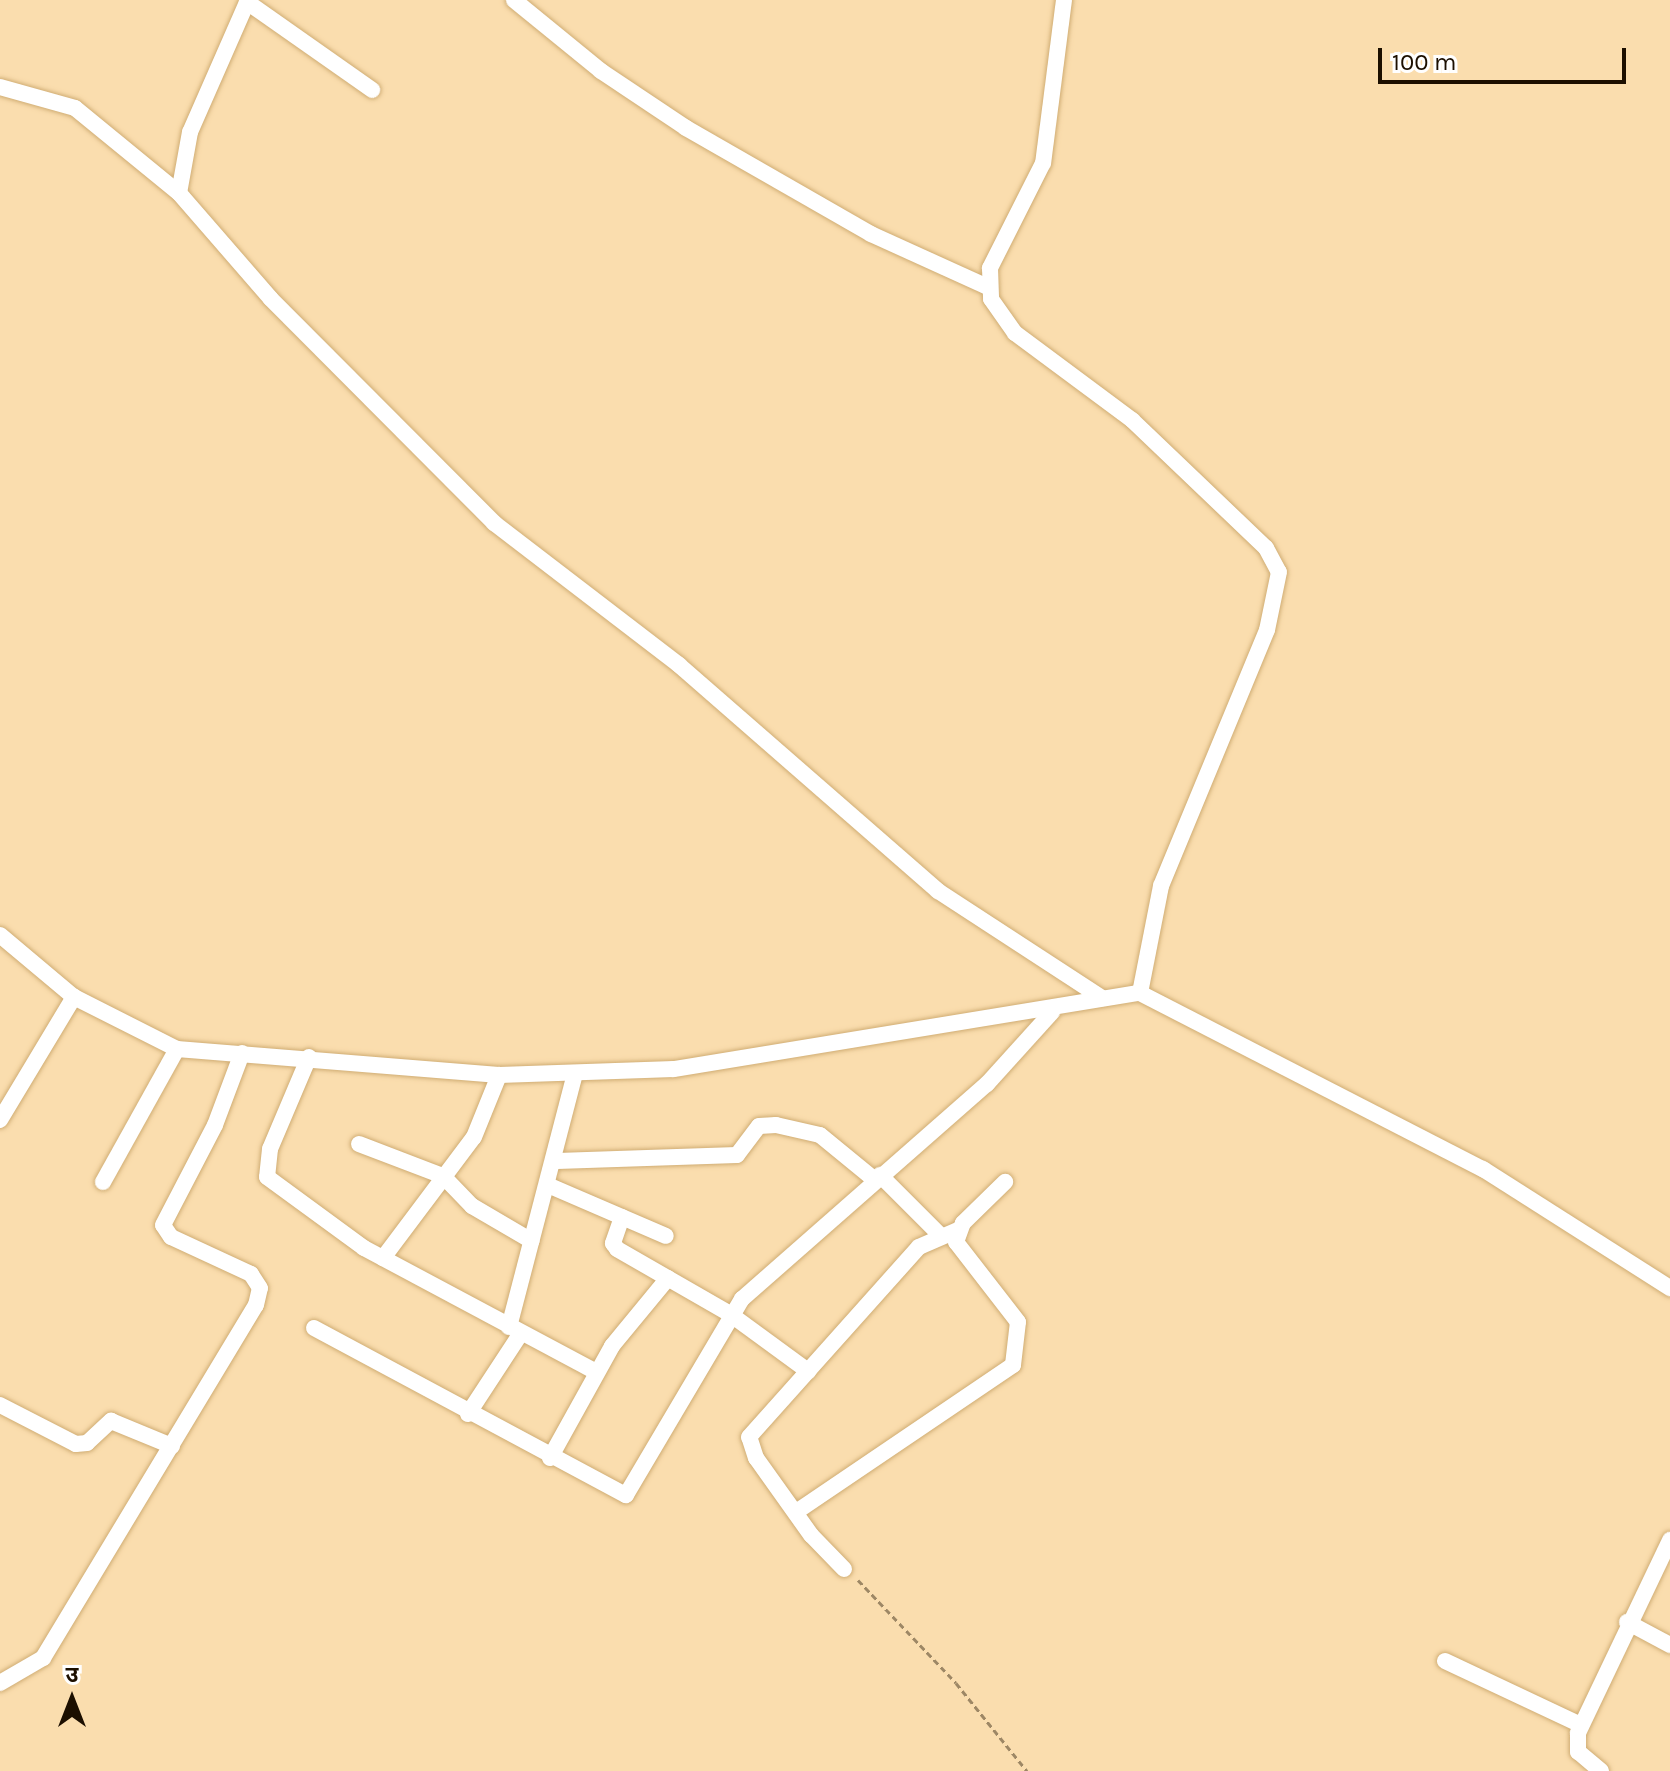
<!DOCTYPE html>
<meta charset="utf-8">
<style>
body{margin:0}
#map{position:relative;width:1670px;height:1771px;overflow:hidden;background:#faddae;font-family:Karla,"Noto Sans Devanagari",sans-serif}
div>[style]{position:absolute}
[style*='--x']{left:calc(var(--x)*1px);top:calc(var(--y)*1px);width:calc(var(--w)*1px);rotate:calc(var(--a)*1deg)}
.path>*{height:3px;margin-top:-1.5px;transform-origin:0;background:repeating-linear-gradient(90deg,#9d8765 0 6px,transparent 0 10px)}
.roads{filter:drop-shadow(0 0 2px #d0ad74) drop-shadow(0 0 2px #d0ad74)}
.minor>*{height:16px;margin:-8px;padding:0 8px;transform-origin:8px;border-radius:8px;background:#fff}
span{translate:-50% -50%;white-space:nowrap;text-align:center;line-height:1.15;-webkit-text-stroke:6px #fff;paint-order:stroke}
.north{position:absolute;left:32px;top:1659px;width:80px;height:80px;-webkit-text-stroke:6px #fff;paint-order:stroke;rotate:0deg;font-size:22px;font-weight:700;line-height:32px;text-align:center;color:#1c0f00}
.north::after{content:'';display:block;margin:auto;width:28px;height:36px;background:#1c0f00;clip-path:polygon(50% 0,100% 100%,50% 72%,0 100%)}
.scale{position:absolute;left:1378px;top:48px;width:248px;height:36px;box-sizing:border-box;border:4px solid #1c0f00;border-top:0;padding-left:10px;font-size:24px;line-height:28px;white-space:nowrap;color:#1c0f00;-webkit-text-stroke:6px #fff;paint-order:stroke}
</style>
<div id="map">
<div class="path">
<i style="--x:858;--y:1580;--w:142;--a:46.4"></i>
<i style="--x:956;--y:1683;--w:113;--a:51.1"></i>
</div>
<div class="roads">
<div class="minor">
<i style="--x:248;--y:0;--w:144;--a:113.7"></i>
<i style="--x:190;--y:132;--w:62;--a:100.2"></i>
<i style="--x:179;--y:193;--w:140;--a:49"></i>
<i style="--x:271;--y:299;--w:316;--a:45.1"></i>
<i style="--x:494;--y:523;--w:233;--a:37.5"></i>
<i style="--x:679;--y:665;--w:344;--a:41.1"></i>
<i style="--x:938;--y:891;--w:196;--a:33.1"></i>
<i style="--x:514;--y:0;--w:112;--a:39.2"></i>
<i style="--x:601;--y:71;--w:102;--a:33.8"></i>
<i style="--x:686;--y:128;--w:213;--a:29.8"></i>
<i style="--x:871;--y:234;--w:128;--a:24.4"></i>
<i style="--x:1064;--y:0;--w:164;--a:97.3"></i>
<i style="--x:1043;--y:163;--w:118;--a:116.8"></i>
<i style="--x:990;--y:268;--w:31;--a:88"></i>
<i style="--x:991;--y:299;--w:42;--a:54.8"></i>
<i style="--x:1015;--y:333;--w:146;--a:36.6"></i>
<i style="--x:1132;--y:420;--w:185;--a:43.7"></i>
<i style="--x:1266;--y:548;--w:27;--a:62"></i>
<i style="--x:1279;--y:572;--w:59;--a:101.7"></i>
<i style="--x:1267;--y:630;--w:277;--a:112.5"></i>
<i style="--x:1161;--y:886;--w:109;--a:101.1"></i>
<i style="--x:247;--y:2;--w:153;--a:35.1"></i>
<i style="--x:0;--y:87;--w:78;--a:15.6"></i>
<i style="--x:75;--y:108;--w:134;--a:39.3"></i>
<i style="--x:0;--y:935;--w:97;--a:40"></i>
<i style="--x:74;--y:997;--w:115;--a:26.8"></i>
<i style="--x:177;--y:1049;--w:323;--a:4.6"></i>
<i style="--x:499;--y:1075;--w:175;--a:-2"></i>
<i style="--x:674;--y:1069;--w:472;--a:-9.3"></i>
<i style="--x:1140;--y:993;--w:386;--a:27.2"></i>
<i style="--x:1483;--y:1169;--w:222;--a:32.5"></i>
<i style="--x:309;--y:1057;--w:100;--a:113"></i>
<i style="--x:270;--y:1149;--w:28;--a:96"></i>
<i style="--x:267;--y:1177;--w:120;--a:36.2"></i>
<i style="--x:364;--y:1248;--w:263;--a:28.1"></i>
<i style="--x:0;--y:1120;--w:144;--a:-59"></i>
<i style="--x:359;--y:1144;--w:90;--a:20.9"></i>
<i style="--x:443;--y:1176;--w:42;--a:46"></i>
<i style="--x:472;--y:1206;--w:69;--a:30.3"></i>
<i style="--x:557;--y:1161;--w:180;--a:-1.9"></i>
<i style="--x:737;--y:1155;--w:36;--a:-53"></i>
<i style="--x:759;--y:1126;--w:17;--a:-3"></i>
<i style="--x:776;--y:1125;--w:45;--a:12.8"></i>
<i style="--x:820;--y:1135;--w:71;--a:39.3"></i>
<i style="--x:880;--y:1175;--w:83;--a:45"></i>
<i style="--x:103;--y:1182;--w:152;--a:-60.9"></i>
<i style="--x:550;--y:1186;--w:126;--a:23.3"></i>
<i style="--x:622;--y:1217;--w:28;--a:109"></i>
<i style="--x:613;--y:1243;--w:7;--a:56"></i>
<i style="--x:617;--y:1249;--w:130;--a:29.9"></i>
<i style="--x:730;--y:1314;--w:97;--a:36.2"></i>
<i style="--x:383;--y:1258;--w:151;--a:-53.1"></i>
<i style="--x:474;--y:1137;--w:67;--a:-68"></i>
<i style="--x:509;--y:1327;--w:258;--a:-75.4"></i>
<i style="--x:314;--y:1328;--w:354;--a:28.2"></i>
<i style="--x:626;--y:1495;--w:228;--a:-59.4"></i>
<i style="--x:742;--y:1299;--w:326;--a:-41.3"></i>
<i style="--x:987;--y:1084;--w:97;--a:-47.9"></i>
<i style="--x:0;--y:1405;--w:85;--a:27.2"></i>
<i style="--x:76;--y:1444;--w:11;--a:-5"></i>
<i style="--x:87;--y:1443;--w:33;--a:-43"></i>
<i style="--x:111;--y:1421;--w:66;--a:22.3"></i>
<i style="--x:468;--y:1414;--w:97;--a:-56.8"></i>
<i style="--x:550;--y:1458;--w:128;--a:-61"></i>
<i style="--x:612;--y:1346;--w:88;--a:-50.5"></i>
<i style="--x:796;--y:1512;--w:262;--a:-34.1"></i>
<i style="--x:1013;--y:1365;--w:43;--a:-83.4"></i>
<i style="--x:1018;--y:1322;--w:101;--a:-127.8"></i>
<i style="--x:956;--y:1242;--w:20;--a:-70"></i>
<i style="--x:963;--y:1223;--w:59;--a:-44.3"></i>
<i style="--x:844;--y:1569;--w:47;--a:-134.1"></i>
<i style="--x:811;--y:1535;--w:95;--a:-125.5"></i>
<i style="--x:756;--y:1458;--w:22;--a:-108"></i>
<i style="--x:749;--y:1437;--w:255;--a:-48.2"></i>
<i style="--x:919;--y:1247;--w:43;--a:-23.6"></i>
<i style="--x:1627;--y:1622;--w:49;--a:28.1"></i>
<i style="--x:1445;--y:1661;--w:150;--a:25.2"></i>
<i style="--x:0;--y:1683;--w:50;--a:-30.2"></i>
<i style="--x:43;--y:1658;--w:412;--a:-58.9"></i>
<i style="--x:256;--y:1305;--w:17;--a:-77"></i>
<i style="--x:260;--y:1288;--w:17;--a:-123"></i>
<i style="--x:251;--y:1274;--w:88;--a:-155.2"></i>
<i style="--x:171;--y:1237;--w:14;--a:-124"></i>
<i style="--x:163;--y:1225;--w:113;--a:-62.5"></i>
<i style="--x:215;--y:1125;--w:77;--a:-69.4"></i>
<i style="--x:1601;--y:1771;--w:30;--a:-140"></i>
<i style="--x:1578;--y:1752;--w:19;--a:-90"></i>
<i style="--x:1578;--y:1733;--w:214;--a:-64.5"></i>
</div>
</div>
<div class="north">उ</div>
<div class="scale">100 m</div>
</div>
